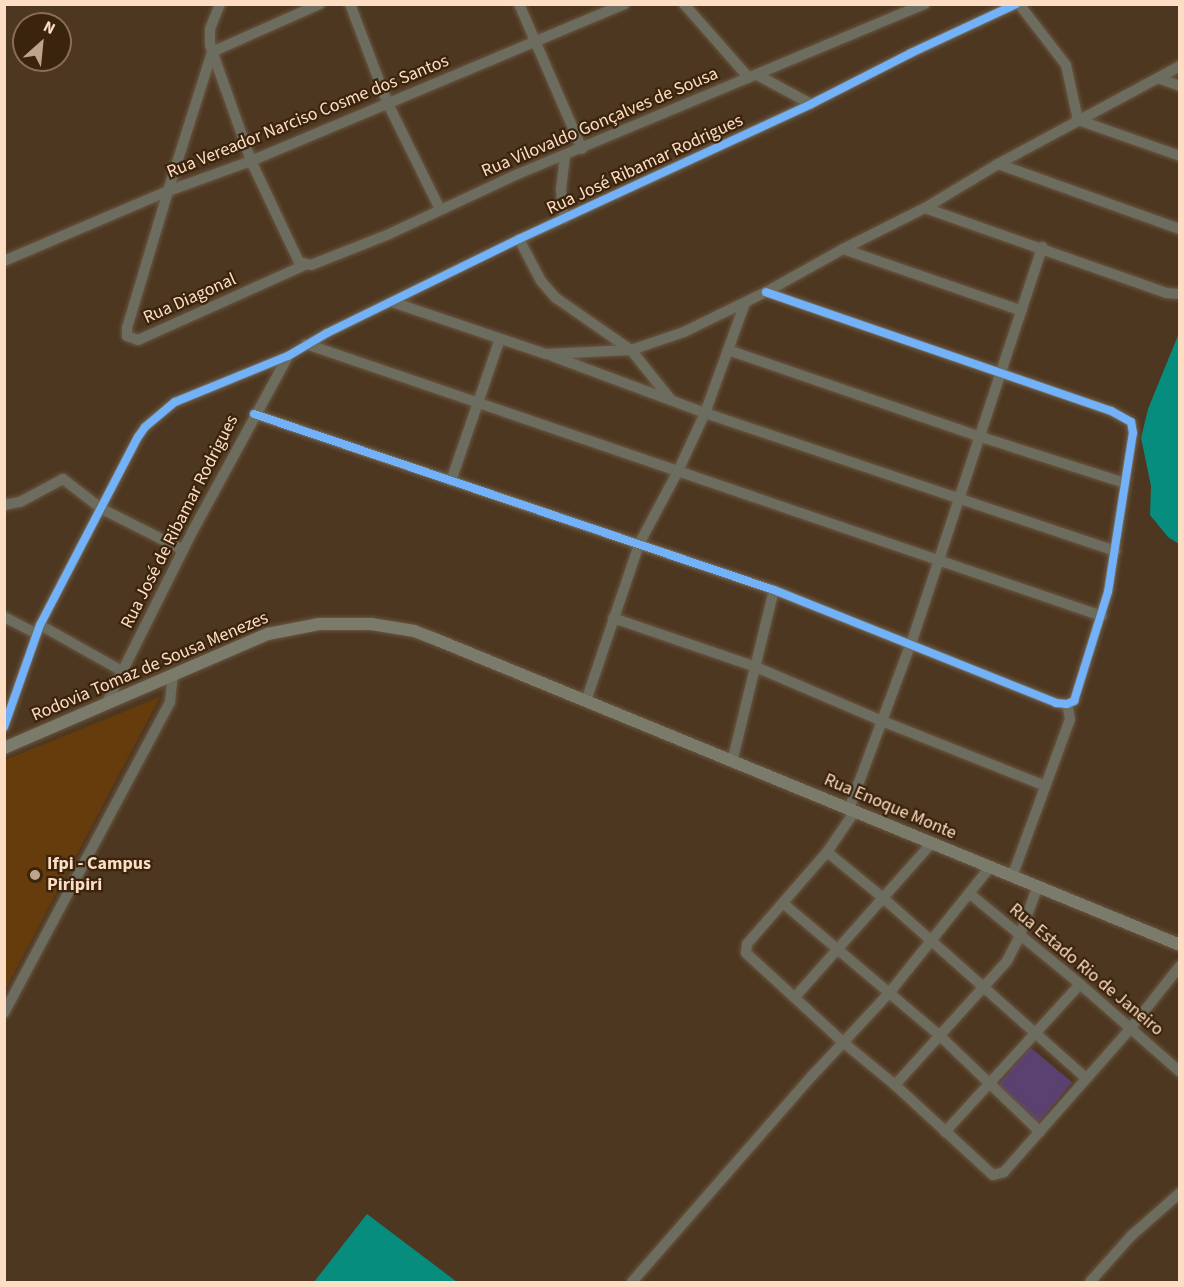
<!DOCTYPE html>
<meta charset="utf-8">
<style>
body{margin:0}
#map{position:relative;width:1184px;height:1287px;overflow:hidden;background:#4d3720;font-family:"Source Sans 3",sans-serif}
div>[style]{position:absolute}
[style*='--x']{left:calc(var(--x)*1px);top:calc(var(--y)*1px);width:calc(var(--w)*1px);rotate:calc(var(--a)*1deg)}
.built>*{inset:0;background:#663c0d}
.green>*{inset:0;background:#5a4171;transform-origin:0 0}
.water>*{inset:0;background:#078d7d}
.roads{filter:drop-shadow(0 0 2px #695541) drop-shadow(0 0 2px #695541)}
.minor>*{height:10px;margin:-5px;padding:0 5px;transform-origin:5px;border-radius:5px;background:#6c6c5f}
.major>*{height:12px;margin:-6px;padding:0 6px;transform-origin:6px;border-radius:6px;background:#7b7b6c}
.cycleway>*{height:8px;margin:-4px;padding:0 4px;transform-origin:4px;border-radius:4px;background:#73b2f8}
.dots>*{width:16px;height:16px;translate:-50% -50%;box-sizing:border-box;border:3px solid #3b240d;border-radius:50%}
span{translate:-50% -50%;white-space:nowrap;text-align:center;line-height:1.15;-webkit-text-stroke:4.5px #3b240d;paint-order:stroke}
.street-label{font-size:18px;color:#fdddc3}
.poi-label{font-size:18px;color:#fdddc3;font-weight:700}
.left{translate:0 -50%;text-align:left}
.frame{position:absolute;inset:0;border:6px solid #fdddc3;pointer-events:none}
.north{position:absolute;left:12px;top:12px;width:60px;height:60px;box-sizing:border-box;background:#3b240d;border:2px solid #896e56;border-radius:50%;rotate:27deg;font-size:16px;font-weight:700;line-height:24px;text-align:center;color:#fdddc3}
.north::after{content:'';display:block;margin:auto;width:21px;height:27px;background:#bfa38a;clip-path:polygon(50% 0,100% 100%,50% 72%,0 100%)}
</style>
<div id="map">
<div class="built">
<i style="clip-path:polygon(160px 697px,5px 990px,5px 760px)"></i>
</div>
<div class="green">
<i style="left:1030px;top:1047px;width:55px;height:53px;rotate:40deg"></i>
</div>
<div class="water">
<i style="clip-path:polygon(1179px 333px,1180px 544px,1179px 544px,1168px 537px,1150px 515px,1151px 486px,1141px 438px,1148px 409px)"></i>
<i style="clip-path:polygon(367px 1214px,457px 1282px,314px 1282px)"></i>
</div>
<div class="roads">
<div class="minor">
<i style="--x:220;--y:4;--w:27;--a:112"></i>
<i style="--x:210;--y:29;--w:16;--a:90"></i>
<i style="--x:210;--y:45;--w:123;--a:70.5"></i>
<i style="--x:251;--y:161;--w:112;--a:64.6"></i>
<i style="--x:299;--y:262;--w:12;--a:14"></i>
<i style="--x:311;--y:265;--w:82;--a:-21.5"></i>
<i style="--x:387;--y:235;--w:145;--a:-25"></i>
<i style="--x:518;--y:174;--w:441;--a:-22.7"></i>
<i style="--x:350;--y:4;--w:107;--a:69.2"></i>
<i style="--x:388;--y:104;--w:117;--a:63.7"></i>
<i style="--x:519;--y:4;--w:158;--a:66.5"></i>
<i style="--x:684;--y:4;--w:98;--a:48.7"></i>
<i style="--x:1019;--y:4;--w:77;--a:52.4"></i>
<i style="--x:1066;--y:65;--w:56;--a:77.7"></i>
<i style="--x:759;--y:76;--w:59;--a:28.3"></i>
<i style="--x:1158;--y:78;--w:23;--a:20"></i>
<i style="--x:1078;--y:120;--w:108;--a:19.4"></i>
<i style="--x:998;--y:164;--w:193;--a:19.7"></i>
<i style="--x:925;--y:208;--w:256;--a:19.4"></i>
<i style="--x:1166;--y:293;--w:14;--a:4"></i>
<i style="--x:564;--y:219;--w:30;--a:-96"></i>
<i style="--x:561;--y:189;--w:33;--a:-83"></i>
<i style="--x:519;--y:239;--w:47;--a:62.4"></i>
<i style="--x:541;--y:281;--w:23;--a:49"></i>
<i style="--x:556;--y:298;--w:91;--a:34.7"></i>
<i style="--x:631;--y:350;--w:64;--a:51.3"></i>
<i style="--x:843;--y:249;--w:189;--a:19.1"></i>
<i style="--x:4;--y:261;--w:178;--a:-23.1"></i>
<i style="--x:168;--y:191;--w:88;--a:-19.9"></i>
<i style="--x:251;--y:161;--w:405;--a:-22.8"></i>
<i style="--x:305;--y:265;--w:183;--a:155.8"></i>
<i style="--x:138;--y:340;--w:12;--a:-160"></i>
<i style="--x:127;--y:336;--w:8;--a:-90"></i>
<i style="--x:127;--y:328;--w:143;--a:-73.3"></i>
<i style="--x:168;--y:191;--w:146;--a:-72.4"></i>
<i style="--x:212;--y:52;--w:118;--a:-24"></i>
<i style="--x:392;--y:302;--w:163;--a:18.7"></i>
<i style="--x:546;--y:354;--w:85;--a:-2.7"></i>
<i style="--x:631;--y:350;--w:56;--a:-18.8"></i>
<i style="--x:684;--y:332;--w:91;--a:-26"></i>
<i style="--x:766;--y:292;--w:88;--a:-29.2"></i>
<i style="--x:843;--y:249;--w:92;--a:-26.6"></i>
<i style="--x:925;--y:208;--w:85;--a:-31.1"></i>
<i style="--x:998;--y:164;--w:207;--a:-28.3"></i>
<i style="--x:306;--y:344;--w:841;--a:18.87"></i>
<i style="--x:728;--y:350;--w:268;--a:19"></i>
<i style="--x:981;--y:437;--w:151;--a:17.7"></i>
<i style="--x:552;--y:356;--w:163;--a:20.4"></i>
<i style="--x:705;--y:413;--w:433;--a:18.6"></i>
<i style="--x:254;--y:414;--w:549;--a:18.7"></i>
<i style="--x:774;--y:590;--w:304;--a:21.8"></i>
<i style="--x:1056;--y:703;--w:11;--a:5"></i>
<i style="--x:1067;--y:704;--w:8;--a:-23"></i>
<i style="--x:1074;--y:701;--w:114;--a:-72.7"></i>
<i style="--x:1108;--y:592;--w:161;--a:-81.1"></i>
<i style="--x:1133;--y:433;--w:11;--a:-100"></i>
<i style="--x:1131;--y:422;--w:23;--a:-151"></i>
<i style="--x:1111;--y:411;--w:365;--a:-161"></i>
<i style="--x:451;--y:481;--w:150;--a:-71"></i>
<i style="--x:4;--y:505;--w:16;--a:-11"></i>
<i style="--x:20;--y:502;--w:49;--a:-28.1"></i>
<i style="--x:63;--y:479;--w:49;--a:37.6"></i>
<i style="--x:102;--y:509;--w:91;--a:26.8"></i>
<i style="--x:4;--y:617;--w:36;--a:27"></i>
<i style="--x:613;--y:618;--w:151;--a:18.9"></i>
<i style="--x:756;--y:667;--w:137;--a:23.2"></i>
<i style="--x:882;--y:721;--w:175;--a:21.7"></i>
<i style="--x:40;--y:625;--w:94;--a:29.3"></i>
<i style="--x:586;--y:701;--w:166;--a:-71.3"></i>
<i style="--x:639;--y:544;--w:83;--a:-61.9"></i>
<i style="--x:678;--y:471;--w:64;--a:-65"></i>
<i style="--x:705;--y:413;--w:117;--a:-70"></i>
<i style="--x:106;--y:704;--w:190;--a:-63.4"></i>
<i style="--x:191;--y:534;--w:203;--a:-61.4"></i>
<i style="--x:4;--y:727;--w:108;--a:-70.6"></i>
<i style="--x:40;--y:625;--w:212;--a:-62.5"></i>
<i style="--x:138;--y:437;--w:12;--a:-55"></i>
<i style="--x:145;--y:427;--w:39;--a:-40"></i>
<i style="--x:175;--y:402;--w:122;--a:-22.2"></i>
<i style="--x:288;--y:356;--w:45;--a:-30.5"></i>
<i style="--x:327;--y:333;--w:214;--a:-26.1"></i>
<i style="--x:519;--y:239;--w:322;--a:-24.8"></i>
<i style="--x:811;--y:104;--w:112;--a:-27"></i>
<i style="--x:911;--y:53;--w:116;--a:-25"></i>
<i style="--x:732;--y:762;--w:177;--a:-76.3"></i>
<i style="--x:849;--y:809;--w:183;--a:-69.5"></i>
<i style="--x:913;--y:638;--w:412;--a:-71.7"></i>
<i style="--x:855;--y:811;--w:50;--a:124.3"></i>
<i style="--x:827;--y:852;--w:122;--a:131"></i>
<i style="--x:747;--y:944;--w:9;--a:96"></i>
<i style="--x:746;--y:953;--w:133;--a:42.6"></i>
<i style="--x:844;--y:1043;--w:66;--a:39.5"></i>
<i style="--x:895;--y:1085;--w:133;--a:42.6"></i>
<i style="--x:993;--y:1175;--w:11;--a:-15"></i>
<i style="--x:1004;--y:1172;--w:191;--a:-48.6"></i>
<i style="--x:1130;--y:1029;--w:80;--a:-51.6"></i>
<i style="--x:827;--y:852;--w:71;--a:39.3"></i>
<i style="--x:882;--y:897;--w:273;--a:41.6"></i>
<i style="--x:1012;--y:877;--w:168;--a:-69.8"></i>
<i style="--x:1070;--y:719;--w:15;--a:-101"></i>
<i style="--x:970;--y:894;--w:142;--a:39.3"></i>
<i style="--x:1080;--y:984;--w:133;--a:41.3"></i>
<i style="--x:784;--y:904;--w:203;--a:40.2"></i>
<i style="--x:939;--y:1035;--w:140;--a:43.8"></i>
<i style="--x:795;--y:997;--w:205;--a:-48.4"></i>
<i style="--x:4;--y:1013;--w:353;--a:-61.9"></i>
<i style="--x:170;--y:702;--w:28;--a:-84"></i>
<i style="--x:895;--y:1085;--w:167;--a:-47.9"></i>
<i style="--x:1007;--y:961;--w:29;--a:-63"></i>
<i style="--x:1020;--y:935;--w:50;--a:-70.1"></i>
<i style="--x:945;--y:1132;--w:200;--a:-47.6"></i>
<i style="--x:632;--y:1282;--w:274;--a:-48.9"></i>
<i style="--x:812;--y:1076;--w:115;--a:-47.1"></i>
<i style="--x:890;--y:992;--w:160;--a:-51.3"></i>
<i style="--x:1090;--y:1282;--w:62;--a:-48.3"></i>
<i style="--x:1131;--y:1236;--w:65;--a:-41.3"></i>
</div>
<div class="major">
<i style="--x:4;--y:748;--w:288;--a:-23.4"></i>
<i style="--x:268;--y:634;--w:52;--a:-11.1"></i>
<i style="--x:319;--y:624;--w:52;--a:0"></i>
<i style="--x:371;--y:624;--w:44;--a:9.2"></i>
<i style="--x:414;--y:631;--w:22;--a:21"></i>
<i style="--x:435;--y:639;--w:805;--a:22.33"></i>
</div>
</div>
<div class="cycleway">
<i style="--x:254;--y:414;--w:549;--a:18.7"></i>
<i style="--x:774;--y:590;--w:304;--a:21.8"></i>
<i style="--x:1056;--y:703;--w:11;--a:5"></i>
<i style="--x:1067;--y:704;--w:8;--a:-23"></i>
<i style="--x:1074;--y:701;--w:114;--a:-72.7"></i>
<i style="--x:1108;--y:592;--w:161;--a:-81.1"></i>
<i style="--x:1133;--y:433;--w:11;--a:-100"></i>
<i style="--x:1131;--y:422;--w:23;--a:-151"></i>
<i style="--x:1111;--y:411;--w:365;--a:-161"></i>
<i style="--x:4;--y:727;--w:108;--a:-70.6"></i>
<i style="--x:40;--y:625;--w:212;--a:-62.5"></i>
<i style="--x:138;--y:437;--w:12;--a:-55"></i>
<i style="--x:145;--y:427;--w:39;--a:-40"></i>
<i style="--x:175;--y:402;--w:122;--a:-22.2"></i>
<i style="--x:288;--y:356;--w:45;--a:-30.5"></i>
<i style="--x:327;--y:333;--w:214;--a:-26.1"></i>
<i style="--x:519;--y:239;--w:322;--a:-24.8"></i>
<i style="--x:811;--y:104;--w:112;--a:-27"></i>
<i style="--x:911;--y:53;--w:116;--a:-25"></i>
</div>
<div class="dots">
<i style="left:35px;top:875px;background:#bfa38a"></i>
</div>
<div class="street-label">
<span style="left:308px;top:117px;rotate:-22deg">Rua Vereador Narciso Cosme dos Santos</span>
<span style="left:600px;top:123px;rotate:-23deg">Rua Vilovaldo Gonçalves de Sousa</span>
<span style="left:645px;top:165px;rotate:-25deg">Rua José Ribamar Rodrigues</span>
<span style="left:190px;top:299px;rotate:-24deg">Rua Diagonal</span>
<span style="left:180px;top:522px;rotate:-63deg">Rua José de Ribamar Rodrigues</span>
<span style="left:150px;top:667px;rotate:-23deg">Rodovia Tomaz de Sousa Menezes</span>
<span style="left:890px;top:807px;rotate:23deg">Rua Enoque Monte</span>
<span style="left:1086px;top:970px;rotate:40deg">Rua Estado Rio de Janeiro</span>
</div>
<div class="poi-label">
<span class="left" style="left:47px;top:875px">Ifpi - Campus<br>Piripiri</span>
</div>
<div class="frame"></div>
<div class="north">N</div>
</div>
